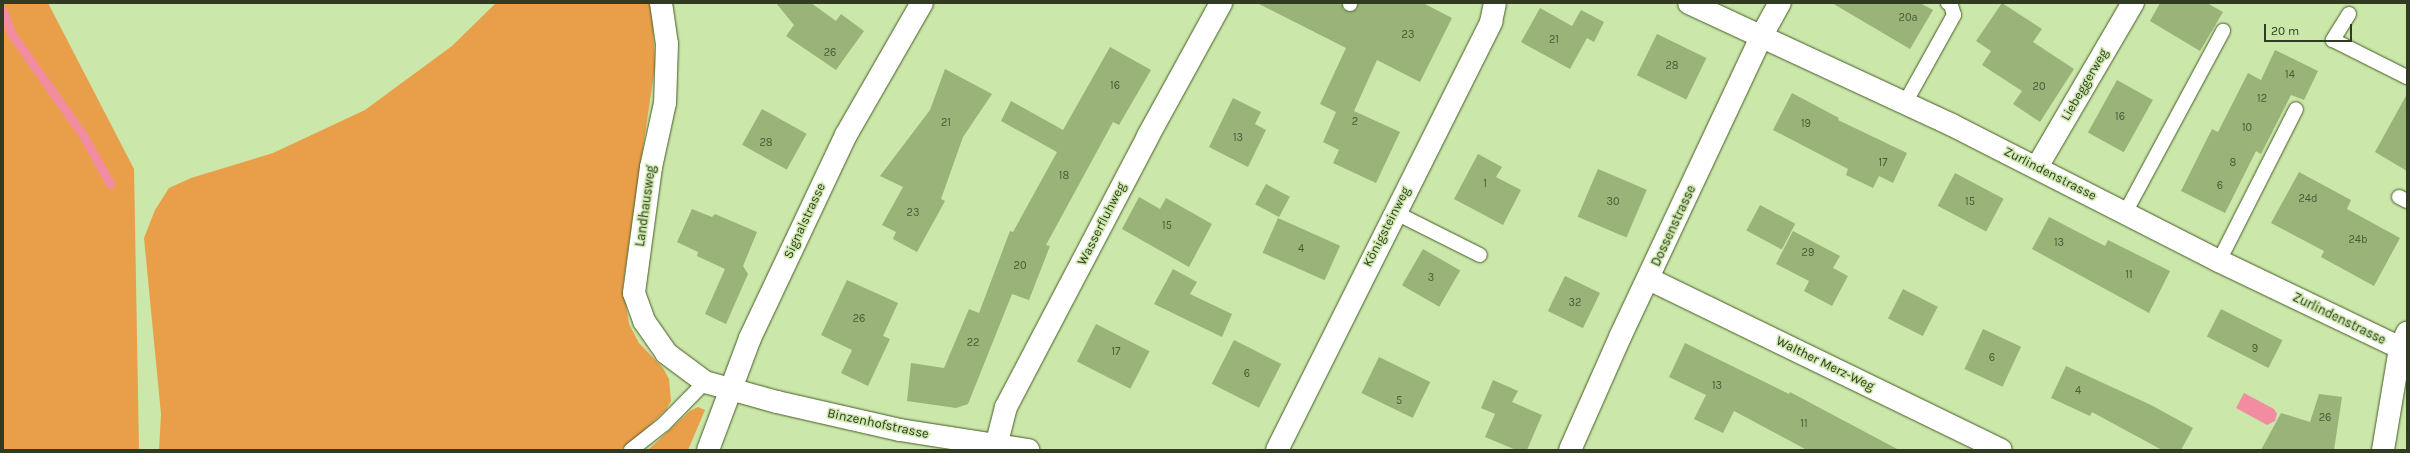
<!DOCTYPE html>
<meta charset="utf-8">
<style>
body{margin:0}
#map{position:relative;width:2410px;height:453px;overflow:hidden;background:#cbe7aa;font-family:Karla,sans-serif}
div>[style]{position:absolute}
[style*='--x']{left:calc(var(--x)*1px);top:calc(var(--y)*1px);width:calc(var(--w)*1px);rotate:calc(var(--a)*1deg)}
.green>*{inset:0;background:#e99f49}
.water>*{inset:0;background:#f28da1}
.stream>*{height:9px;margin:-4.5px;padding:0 4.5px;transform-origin:4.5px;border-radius:4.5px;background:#f28da1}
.building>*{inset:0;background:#99b378;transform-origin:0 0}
.roads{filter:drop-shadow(0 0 1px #465c24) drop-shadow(0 0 1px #465c24)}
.lane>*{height:14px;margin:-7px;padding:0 7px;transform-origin:7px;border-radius:7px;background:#fff}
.street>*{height:22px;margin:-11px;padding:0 11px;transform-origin:11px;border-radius:11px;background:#fff}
span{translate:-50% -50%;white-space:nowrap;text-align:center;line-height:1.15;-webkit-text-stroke:3px #cbe7aa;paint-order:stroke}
.number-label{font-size:11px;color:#4b5938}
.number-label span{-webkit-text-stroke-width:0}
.street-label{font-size:13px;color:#313b23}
.frame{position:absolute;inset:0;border:4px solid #313b23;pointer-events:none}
.scale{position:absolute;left:2264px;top:24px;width:88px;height:18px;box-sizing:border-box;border:2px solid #313b23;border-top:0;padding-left:5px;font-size:12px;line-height:14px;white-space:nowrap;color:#313b23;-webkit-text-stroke:3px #cbe7aa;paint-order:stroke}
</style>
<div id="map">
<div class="green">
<i style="clip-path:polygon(3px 3px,48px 3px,134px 169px,139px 450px,3px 450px)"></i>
<i style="clip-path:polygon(496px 3px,652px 3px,655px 66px,623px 285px,629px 324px,639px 343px,663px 368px,669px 379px,671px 401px,666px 410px,631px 443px,620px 450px,159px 450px,161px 414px,144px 238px,155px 210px,169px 188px,191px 178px,273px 153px,365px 110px,452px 46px)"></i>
<i style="clip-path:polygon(698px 407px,705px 410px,688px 450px,648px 450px,690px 411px)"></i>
</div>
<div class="water">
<i style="clip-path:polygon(2244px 393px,2274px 409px,2277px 414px,2275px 421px,2267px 425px,2236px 408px)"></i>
</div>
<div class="stream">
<i style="--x:3;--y:11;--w:23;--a:70"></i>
<i style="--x:11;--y:33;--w:125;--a:54.8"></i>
<i style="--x:83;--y:135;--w:56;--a:61.1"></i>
</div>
<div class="building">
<i style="clip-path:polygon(776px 3px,811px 3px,836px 21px,841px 14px,864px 31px,836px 70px,786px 36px,794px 25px)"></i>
<i style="clip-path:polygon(1257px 3px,1342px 3px,1343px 9px,1350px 12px,1357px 9px,1358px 3px,1423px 3px,1452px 18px,1420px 82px,1377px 60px,1354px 111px,1400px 132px,1376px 183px,1333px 163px,1339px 150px,1323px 142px,1336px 112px,1320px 104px,1346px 48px)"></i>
<i style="clip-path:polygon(1832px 3px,1920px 3px,1933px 10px,1910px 49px)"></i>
<i style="clip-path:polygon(2002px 3px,2042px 29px,2033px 42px,2074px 69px,2040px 122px,2013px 104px,2022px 91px,1982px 65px,1991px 51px,1976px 41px)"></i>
<i style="clip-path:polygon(2160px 3px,2207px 3px,2223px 12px,2200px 51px,2150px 21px)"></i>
<i style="clip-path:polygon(1540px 8px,1572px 26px,1581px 10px,1604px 22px,1594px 42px,1587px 38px,1570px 69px,1521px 42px)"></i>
<i style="left:1657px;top:34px;width:55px;height:46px;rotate:26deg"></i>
<i style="clip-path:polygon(1110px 47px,1151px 70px,1119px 125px,1113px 122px,1046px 245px,1050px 246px,1029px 300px,1012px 294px,968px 404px,956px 408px,907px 401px,911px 363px,944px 368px,969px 309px,979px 313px,1010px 231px,1013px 232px,1057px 152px,1001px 121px,1011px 101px,1063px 130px)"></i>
<i style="clip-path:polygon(2275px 50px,2318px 71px,2304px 100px,2291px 95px,2261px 154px,2256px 151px,2225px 213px,2181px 191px,2212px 129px,2218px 132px,2248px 73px,2261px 80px)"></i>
<i style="clip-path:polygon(945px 69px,992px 94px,963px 137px,941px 199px,945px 201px,917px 252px,893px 239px,896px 232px,882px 225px,903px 187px,880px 176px,930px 110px)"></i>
<i style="left:2117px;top:80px;width:41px;height:60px;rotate:29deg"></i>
<i style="clip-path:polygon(1792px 93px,1839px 118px,1838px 120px,1907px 153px,1893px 183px,1879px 176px,1873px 188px,1846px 175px,1848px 169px,1773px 130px)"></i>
<i style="clip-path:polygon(2407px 94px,2407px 171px,2375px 152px)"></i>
<i style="clip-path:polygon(1233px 98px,1261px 112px,1255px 124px,1266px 130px,1248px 167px,1209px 147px)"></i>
<i style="left:762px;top:109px;width:51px;height:41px;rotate:29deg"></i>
<i style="clip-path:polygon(1478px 154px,1502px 167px,1496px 177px,1521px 190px,1503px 225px,1454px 199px)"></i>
<i style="left:1598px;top:169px;width:53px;height:52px;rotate:23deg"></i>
<i style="clip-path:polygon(2299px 172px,2351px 200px,2347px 209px,2400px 238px,2374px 286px,2321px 257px,2324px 251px,2271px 223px)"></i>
<i style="left:1955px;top:173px;width:55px;height:37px;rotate:28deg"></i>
<i style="left:1266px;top:184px;width:27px;height:23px;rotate:28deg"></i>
<i style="clip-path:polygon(1139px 197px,1160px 209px,1166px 198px,1212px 224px,1189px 267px,1122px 229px)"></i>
<i style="left:1760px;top:205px;width:40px;height:29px;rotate:28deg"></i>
<i style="clip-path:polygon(692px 209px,712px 217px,715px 214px,757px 232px,743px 266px,748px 274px,726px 324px,705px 314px,725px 269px,697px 256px,698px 252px,677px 242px)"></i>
<i style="clip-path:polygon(2049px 217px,2105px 246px,2108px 240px,2170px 271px,2149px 313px,2032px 249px)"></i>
<i style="left:1278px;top:218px;width:68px;height:38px;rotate:24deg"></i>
<i style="clip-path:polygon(1793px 231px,1840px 256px,1833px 268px,1848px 276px,1832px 306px,1804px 291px,1809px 281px,1776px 264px)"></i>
<i style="left:1423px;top:249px;width:43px;height:42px;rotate:30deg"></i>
<i style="clip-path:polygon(1173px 269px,1197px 282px,1190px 294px,1232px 314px,1222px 337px,1154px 304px)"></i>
<i style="left:1565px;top:276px;width:39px;height:39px;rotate:26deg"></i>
<i style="clip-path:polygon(847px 280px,898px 303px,883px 336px,890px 339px,868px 386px,841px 373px,852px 350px,821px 335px)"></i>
<i style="left:1903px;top:289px;width:39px;height:33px;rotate:27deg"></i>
<i style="left:2221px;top:309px;width:69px;height:31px;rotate:27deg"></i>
<i style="left:1096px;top:324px;width:60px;height:42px;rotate:27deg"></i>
<i style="left:1983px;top:329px;width:42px;height:44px;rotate:25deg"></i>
<i style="left:1234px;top:340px;width:53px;height:49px;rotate:27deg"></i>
<i style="clip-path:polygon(1685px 343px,1789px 394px,1790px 392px,1899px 450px,1807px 450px,1734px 411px,1723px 433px,1694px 419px,1706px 395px,1669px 377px)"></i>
<i style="left:1379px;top:357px;width:57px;height:40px;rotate:26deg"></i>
<i style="clip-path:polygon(2066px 366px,2151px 405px,2193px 428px,2181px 450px,2162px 450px,2092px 412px,2090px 416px,2051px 398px)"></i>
<i style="clip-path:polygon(1493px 380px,1518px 391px,1512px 402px,1542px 415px,1527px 450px,1516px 450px,1485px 437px,1495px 414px,1481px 408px)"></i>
<i style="clip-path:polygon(2319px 394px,2342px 397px,2334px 450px,2261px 450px,2281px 413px,2310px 422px)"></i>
</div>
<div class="roads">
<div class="lane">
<i style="--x:1350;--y:4;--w:1;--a:-90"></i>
<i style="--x:2349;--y:14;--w:31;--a:122"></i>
<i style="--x:2333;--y:40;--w:83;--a:26.6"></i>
<i style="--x:1905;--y:103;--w:101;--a:-60.9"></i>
<i style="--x:1954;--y:15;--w:10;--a:-107"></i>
<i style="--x:1951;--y:5;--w:4;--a:-146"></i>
<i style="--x:2399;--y:197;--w:9;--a:27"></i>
<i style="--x:1394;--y:212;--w:96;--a:26.6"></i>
<i style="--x:2125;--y:213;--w:207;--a:-61.7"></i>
<i style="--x:2219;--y:261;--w:170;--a:-63.1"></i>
<i style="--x:631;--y:450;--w:42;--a:-38.2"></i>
<i style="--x:664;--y:424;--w:59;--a:-45.7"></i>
</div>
<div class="street">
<i style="--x:661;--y:3;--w:41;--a:81.7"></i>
<i style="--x:667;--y:44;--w:59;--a:91.9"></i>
<i style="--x:665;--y:103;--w:66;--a:102.3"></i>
<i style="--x:651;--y:167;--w:127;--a:97.7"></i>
<i style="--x:634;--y:293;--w:30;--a:70"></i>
<i style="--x:644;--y:321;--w:39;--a:55"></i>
<i style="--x:666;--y:353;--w:49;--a:36.6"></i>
<i style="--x:705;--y:382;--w:75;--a:15.5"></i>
<i style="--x:777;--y:402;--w:126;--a:12.8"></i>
<i style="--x:900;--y:430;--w:130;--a:8.9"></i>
<i style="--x:1689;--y:3;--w:290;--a:24.9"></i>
<i style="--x:1952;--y:125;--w:300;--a:27"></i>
<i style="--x:2219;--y:261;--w:208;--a:25.6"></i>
<i style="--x:2037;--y:167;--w:190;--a:-59.7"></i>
<i style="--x:1649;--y:279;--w:391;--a:25.9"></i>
<i style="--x:708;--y:450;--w:120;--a:-69.4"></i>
<i style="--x:750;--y:338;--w:225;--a:-64.7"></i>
<i style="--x:846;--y:135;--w:152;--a:-60.1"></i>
<i style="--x:995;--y:450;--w:44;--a:-75.7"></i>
<i style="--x:1006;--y:407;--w:306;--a:-62.3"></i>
<i style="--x:1148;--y:136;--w:152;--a:-61.2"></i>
<i style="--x:1277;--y:450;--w:479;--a:-63.4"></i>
<i style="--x:1491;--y:22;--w:19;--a:-78"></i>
<i style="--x:1570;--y:450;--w:124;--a:-66.1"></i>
<i style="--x:1620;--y:337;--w:334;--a:-64.8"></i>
<i style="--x:1762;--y:35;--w:37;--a:-61"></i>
<i style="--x:2383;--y:450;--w:103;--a:-80.5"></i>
<i style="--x:2400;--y:348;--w:17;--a:-65"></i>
</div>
</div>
<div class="number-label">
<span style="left:1908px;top:18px">20a</span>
<span style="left:1408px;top:35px">23</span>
<span style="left:1554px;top:40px">21</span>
<span style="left:830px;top:53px">26</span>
<span style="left:1672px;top:66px">28</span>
<span style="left:2290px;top:75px">14</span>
<span style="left:1115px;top:86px">16</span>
<span style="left:2039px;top:87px">20</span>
<span style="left:2262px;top:99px">12</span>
<span style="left:2120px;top:117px">16</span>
<span style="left:1355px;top:122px">2</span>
<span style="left:946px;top:123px">21</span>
<span style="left:1806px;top:124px">19</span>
<span style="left:2247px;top:128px">10</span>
<span style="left:1238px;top:138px">13</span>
<span style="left:766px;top:143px">28</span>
<span style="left:1883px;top:163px">17</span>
<span style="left:2233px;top:163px">8</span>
<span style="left:1064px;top:176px">18</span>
<span style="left:1485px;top:184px">1</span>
<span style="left:2220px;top:186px">6</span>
<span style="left:2308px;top:199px">24d</span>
<span style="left:1613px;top:202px">30</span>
<span style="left:1970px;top:202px">15</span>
<span style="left:913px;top:213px">23</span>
<span style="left:1167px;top:226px">15</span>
<span style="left:2358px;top:240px">24b</span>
<span style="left:2059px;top:243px">13</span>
<span style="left:1301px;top:249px">4</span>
<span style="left:1808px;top:253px">29</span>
<span style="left:1020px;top:266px">20</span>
<span style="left:2129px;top:275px">11</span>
<span style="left:1431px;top:278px">3</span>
<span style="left:1575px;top:303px">32</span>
<span style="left:859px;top:319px">26</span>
<span style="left:973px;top:343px">22</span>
<span style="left:2255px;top:349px">9</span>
<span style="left:1116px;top:352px">17</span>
<span style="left:1992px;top:358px">6</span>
<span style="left:1247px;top:374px">6</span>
<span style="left:1717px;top:386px">13</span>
<span style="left:2078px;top:391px">4</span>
<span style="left:1399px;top:401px">5</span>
<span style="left:2325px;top:418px">26</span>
<span style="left:1804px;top:424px">11</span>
</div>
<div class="street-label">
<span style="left:2085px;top:85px;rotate:-60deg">Liebeggerweg</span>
<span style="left:2050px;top:174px;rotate:27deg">Zurlindenstrasse</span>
<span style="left:646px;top:206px;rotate:-82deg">Landhausweg</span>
<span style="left:805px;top:221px;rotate:-65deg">Signalstrasse</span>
<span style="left:1102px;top:224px;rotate:-63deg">Wasserfluhweg</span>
<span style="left:1674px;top:226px;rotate:-65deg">Dossenstrasse</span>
<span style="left:1387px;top:227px;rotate:-63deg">Königsteinweg</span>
<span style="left:2339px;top:319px;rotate:26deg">Zurlindenstrasse</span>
<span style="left:1825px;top:364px;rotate:26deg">Walther Merz-Weg</span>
<span style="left:878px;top:424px;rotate:12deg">Binzenhofstrasse</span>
</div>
<div class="frame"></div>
<div class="scale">20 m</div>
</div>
